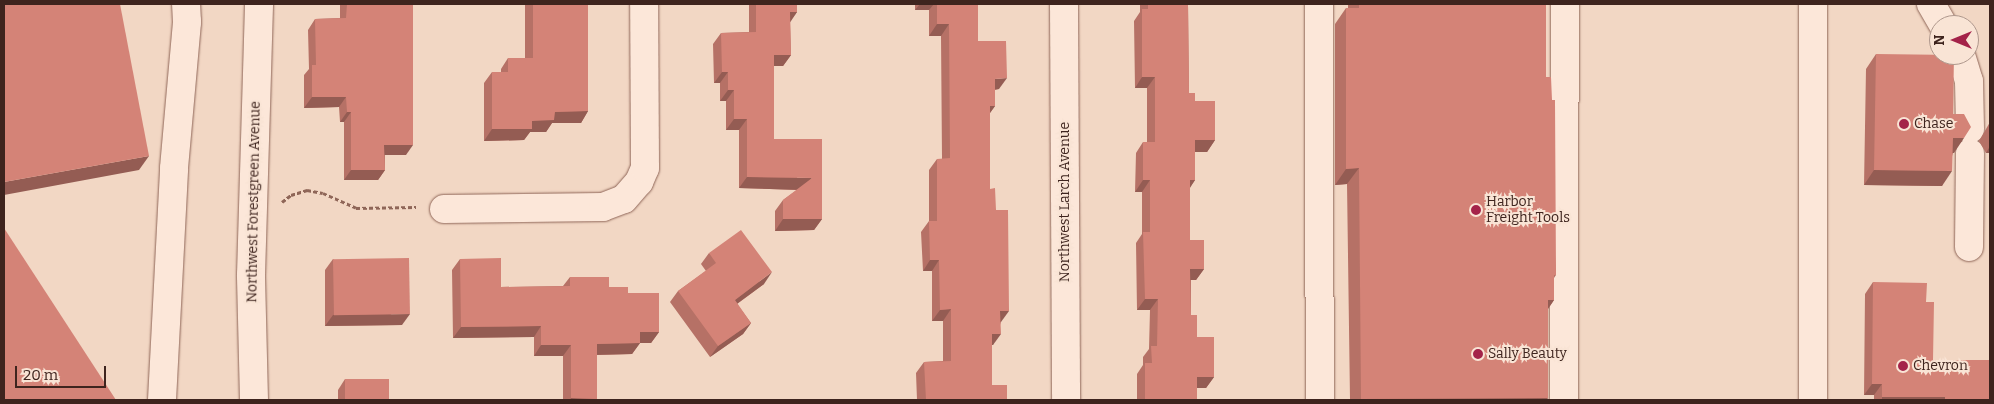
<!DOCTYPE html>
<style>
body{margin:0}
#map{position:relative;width:1994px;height:404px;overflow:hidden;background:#f2d7c4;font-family:Bitter,serif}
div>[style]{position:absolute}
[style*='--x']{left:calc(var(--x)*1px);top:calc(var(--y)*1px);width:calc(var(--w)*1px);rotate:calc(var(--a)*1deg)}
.path>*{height:3px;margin-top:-1.5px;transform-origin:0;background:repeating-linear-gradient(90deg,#8f6658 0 4px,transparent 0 6.5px)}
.roads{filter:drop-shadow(0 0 1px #8f6658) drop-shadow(0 0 1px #8f6658)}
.minor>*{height:28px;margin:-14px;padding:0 14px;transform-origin:14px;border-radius:14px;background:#fce7d9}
.wall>*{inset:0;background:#b67166}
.shaded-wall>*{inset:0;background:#945c53;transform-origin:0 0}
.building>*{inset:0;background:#d48377;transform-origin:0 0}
.dots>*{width:14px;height:14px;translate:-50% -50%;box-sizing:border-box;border:2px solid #f9e4d5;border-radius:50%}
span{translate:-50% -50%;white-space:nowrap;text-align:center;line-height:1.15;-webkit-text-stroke:4px #f9e4d5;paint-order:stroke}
.poi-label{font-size:14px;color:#3e241e}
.left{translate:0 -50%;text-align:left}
.street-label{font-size:14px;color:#3e241e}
.frame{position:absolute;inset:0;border:5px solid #3e241e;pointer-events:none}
.north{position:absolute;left:1929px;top:15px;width:50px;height:50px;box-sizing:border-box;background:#f9e4d5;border:1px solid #ae978c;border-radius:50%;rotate:270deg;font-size:14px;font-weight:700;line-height:20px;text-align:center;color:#3e241e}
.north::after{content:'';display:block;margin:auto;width:18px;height:22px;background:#a42349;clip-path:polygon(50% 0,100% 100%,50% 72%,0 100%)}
.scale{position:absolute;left:15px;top:366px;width:91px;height:22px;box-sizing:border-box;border:2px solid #3e241e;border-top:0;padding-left:6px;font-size:15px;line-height:18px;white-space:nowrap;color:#3e241e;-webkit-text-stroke:4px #f9e4d5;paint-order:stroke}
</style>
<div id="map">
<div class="path">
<i style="--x:282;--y:202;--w:11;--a:-38"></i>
<i style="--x:291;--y:195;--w:17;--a:-17"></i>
<i style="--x:307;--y:190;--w:16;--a:11"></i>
<i style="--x:323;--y:193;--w:36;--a:24"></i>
<i style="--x:356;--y:208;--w:60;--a:-1"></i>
</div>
<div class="roads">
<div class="minor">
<i style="--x:1064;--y:4;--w:396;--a:89.7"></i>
<i style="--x:1319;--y:4;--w:396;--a:89.9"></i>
<i style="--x:1931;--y:4;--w:24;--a:60"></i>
<i style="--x:1961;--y:55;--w:27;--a:73"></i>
<i style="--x:1969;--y:81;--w:48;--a:88.8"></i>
<i style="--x:444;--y:209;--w:159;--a:-0.7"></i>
<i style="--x:603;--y:207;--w:22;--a:-21"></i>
<i style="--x:624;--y:199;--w:23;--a:-49"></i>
<i style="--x:639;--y:182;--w:15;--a:-67"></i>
<i style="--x:645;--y:168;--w:164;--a:-90.3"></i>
<i style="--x:1969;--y:247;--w:94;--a:-89.4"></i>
<i style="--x:162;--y:400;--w:232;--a:-87"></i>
<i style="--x:174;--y:168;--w:147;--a:-84.9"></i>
<i style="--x:187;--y:22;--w:18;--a:-93"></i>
<i style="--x:254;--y:400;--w:125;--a:-91.4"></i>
<i style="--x:251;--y:275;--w:271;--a:-88.3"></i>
<i style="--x:1564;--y:400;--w:396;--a:-89.9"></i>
<i style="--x:1813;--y:400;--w:396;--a:-90"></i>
</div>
</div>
<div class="wall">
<i style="clip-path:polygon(340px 4px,413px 4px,406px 155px,385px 155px,385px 170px,378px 180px,344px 180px,344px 122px,340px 122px,339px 107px,304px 108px,304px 75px,309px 69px,308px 30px,315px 19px,340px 18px)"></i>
<i style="clip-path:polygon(525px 4px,588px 4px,588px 111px,581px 123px,552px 123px,546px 132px,530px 132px,524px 140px,484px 141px,484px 83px,492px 72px,501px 72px,501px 69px,508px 58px,525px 58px)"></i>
<i style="clip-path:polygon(749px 4px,797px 4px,797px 12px,790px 21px,791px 55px,783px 66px,774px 66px,774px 139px,822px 219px,814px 230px,775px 231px,775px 211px,783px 200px,797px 190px,739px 188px,739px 130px,726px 130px,726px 101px,720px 101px,720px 83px,714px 83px,713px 44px,721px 33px,749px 32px)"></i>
<i style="clip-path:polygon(915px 4px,978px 4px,978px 41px,999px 89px,995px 90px,995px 106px,990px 113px,990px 189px,1001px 322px,993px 345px,992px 345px,992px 385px,1007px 400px,917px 400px,916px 373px,924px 362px,943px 361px,943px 321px,932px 321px,932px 271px,923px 271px,921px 232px,929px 221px,929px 170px,937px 159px,942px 159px,941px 36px,929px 36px,929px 10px,915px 10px)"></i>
<i style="clip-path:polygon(1140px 4px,1188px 4px,1189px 93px,1195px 101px,1215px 140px,1207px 152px,1195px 152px,1195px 180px,1190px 187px,1190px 240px,1204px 269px,1196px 280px,1191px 280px,1191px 315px,1197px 337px,1214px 377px,1206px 388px,1197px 388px,1197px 400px,1137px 400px,1137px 374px,1143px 365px,1143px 357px,1149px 349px,1150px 310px,1137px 310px,1136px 243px,1142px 234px,1142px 192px,1135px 192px,1136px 153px,1143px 142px,1147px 142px,1147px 88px,1135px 88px,1134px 21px,1140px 12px)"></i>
<i style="clip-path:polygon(1348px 4px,1546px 4px,1546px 77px,1556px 275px,1554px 278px,1554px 300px,1548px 309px,1548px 398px,1546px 400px,1350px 400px,1347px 184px,1335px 185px,1335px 24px,1346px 8px,1348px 8px)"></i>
<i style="clip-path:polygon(1876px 54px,1953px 114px,1954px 153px,1953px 153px,1942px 186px,1864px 185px,1866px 69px)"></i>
<i style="clip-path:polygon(1990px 122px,1990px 153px,1986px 153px,1979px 141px,1986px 129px)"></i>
<i style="clip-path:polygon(709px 253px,764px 284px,737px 304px,751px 323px,743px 334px,710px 357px,670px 302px,678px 291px,706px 271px,701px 264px)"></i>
<i style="clip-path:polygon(333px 259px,402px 325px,325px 326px,325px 270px)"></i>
<i style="clip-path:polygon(460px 259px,501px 287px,563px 286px,570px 277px,628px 293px,659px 332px,651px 343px,640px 343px,632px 354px,597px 355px,596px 400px,563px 400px,563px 356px,534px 356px,534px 337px,453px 338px,452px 270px)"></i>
<i style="clip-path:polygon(1873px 282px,1933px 360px,1990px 400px,1874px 400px,1874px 395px,1864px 395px,1865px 294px)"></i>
<i style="clip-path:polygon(345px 379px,389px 400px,338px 400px,338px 390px)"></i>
</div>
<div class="shaded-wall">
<i style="clip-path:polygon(920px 4px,934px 4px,929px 10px,915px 10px)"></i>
<i style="clip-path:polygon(790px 12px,797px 12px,789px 24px)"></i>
<i style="clip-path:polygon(937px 24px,949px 24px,941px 36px,929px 36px)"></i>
<i style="clip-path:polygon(774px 55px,791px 55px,783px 66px,766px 66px)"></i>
<i style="clip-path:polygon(722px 72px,728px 72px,720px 83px,714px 83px)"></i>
<i style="clip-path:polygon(1142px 77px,1155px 77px,1147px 88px,1135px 88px)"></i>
<i style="clip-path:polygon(1007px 78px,999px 89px,987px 90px,995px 79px)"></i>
<i style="clip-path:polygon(728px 90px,734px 90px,726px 101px,720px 101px)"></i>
<i style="clip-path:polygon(312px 97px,346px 97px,339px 107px,304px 108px)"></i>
<i style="clip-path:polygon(990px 106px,995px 106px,987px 117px)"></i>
<i style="clip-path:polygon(588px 111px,581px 123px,552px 123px,546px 132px,530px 132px,524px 140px,484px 141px,492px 129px,532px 121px,555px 112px)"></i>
<i style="clip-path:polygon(347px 112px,351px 112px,344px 122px,340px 122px)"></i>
<i style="clip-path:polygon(734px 119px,747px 119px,739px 130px,726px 130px)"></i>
<i style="clip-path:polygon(1953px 138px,1964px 138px,1954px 153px,1943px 153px)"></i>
<i style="clip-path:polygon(1195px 140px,1215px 140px,1207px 152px,1188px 152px)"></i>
<i style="clip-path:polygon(384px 145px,413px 145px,406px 155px,377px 155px)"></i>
<i style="clip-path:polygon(1990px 146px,1990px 153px,1986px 153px)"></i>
<i style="clip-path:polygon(149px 156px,139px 170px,4px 195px,4px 182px)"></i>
<i style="clip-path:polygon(1359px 168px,1347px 184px,1335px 185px,1346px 169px)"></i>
<i style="clip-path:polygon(351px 170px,385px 170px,378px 180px,344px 180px)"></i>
<i style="clip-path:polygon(1874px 170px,1952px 171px,1942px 186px,1864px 185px)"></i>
<i style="clip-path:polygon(747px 177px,812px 178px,804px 190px,739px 188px)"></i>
<i style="clip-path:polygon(1143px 180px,1150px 180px,1142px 192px,1135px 192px)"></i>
<i style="clip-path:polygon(1190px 180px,1195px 180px,1188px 191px)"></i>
<i style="clip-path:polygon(783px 219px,822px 219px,814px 230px,775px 231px)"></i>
<i style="clip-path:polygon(930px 260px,939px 260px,932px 271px,923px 271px)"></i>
<i style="clip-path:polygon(1190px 269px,1204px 269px,1196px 280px,1182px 280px)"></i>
<i style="clip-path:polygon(772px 272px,764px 284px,727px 311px,735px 300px)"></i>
<i style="clip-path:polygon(1145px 299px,1158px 299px,1150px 310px,1137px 310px)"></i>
<i style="clip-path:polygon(1548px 300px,1554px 300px,1543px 316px)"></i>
<i style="clip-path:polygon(951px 309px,943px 321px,932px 321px,940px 310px)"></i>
<i style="clip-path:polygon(1000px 311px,1009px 311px,1001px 322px,993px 322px)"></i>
<i style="clip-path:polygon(410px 314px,402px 325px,325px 326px,333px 315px)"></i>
<i style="clip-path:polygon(751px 323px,743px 334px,710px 357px,718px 346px)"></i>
<i style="clip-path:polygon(541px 326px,534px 337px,453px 338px,461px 327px)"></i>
<i style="clip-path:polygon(640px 332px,659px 332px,651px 343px,632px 343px)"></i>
<i style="clip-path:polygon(992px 334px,1001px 334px,993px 345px,984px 345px)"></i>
<i style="clip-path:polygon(640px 343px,632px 354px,589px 355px,597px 344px)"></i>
<i style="clip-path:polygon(541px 345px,571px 345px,563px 356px,534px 356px)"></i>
<i style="clip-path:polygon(1197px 377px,1214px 377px,1206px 388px,1190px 388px)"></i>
<i style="clip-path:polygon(1872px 384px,1882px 384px,1874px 395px,1864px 395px)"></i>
<i style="left:1882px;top:397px;width:63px;height:4px"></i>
<i style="clip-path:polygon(571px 398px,597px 399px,596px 400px,570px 400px)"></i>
<i style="clip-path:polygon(1548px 398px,1546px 400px,1360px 400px,1361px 399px)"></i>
</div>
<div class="building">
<i style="clip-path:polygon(4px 4px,120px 4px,149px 156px,4px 182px)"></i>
<i style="clip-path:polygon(347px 4px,413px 4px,413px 145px,384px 145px,385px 170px,351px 170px,351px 112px,347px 112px,346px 97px,312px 97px,312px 65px,316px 65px,315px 19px,346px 18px)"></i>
<i style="clip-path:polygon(533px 4px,588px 4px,588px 111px,555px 112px,554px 120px,532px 121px,532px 129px,492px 129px,492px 72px,508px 72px,508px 58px,533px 58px)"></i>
<i style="clip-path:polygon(756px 4px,797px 4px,797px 12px,790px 12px,791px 55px,774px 55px,774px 139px,822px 139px,822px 219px,783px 219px,783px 200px,812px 178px,747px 177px,747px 119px,734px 119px,734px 90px,728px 90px,728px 72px,722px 72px,721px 33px,756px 32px)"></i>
<i style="clip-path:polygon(937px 4px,978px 4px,978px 41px,1006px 41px,1007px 78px,995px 79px,995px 106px,990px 106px,990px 189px,995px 188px,996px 210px,1008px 210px,1009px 311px,1000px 311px,1001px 334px,992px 334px,992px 385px,1007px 385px,1007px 400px,926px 400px,924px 362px,951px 361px,951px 309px,940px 310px,939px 260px,930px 260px,929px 221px,937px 221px,937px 159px,950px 158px,949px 24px,937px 24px)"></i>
<i style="clip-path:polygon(1148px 4px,1188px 4px,1189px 93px,1195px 93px,1195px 101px,1215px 101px,1215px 140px,1195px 140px,1195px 180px,1190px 180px,1190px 240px,1204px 240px,1204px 269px,1190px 269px,1191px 315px,1197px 315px,1197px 337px,1214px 337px,1214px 377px,1197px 377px,1197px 400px,1145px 400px,1145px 363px,1152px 363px,1151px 346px,1157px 346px,1158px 299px,1145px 299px,1143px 232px,1150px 232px,1150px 180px,1143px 180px,1143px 142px,1155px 142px,1155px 77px,1142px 77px,1142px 9px,1148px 9px)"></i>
<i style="clip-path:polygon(1359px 4px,1546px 4px,1546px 77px,1551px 77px,1552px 100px,1555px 100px,1556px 275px,1554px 275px,1554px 300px,1548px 300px,1548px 398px,1361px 399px,1359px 168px,1346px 169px,1346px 8px,1359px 8px)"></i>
<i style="clip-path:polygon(1876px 54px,1954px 55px,1953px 114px,1964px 114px,1971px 127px,1964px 138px,1953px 138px,1952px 171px,1874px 170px)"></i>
<i style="clip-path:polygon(4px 228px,116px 400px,4px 400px)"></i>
<i style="clip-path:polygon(741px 230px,772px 272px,735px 300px,751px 323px,718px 346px,678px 291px,716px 263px,709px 253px)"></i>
<i style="left:409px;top:258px;width:56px;height:76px;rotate:89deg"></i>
<i style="clip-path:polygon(501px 258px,501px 287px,570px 286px,570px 277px,609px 277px,609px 287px,628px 287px,628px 293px,659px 293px,659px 332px,640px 332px,640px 343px,597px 344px,597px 399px,571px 398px,571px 345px,541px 345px,541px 326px,461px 327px,460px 259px)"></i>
<i style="clip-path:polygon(1873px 282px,1927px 283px,1926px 302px,1934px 302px,1933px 360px,1990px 360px,1990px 400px,1945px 400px,1945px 397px,1882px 397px,1882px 384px,1872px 384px)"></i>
<i style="left:345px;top:379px;width:44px;height:21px"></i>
</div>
<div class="dots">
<i style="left:1904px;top:124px;background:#a42349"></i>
<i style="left:1476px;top:210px;background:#a42349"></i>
<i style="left:1478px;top:354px;background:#a42349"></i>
<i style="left:1903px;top:366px;background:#a42349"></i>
</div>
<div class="poi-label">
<span class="left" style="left:1914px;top:124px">Chase</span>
<span class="left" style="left:1486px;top:210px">Harbor<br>Freight Tools</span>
<span class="left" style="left:1488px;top:354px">Sally Beauty</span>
<span class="left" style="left:1913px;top:366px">Chevron</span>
</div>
<div class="street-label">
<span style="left:254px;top:202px;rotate:-89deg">Northwest Forestgreen Avenue</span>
<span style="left:1065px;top:202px;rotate:-90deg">Northwest Larch Avenue</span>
</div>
<div class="frame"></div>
<div class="north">N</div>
<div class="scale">20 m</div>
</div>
